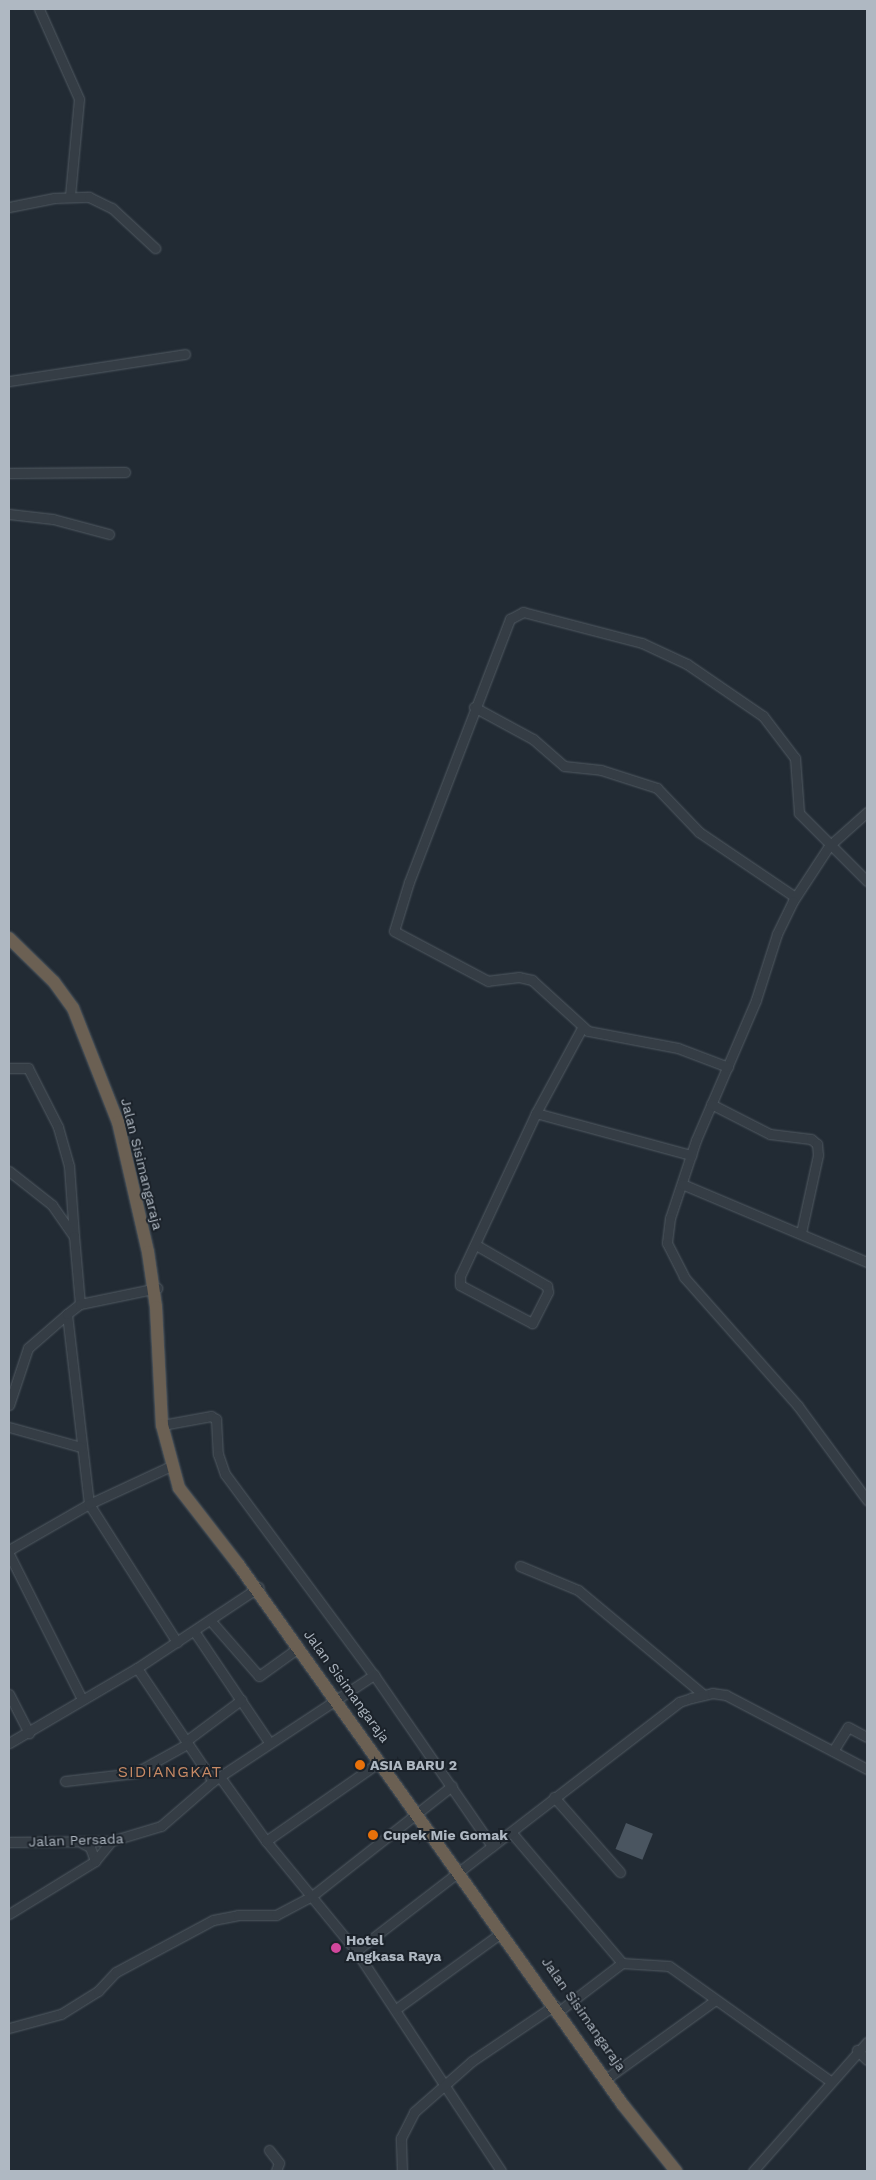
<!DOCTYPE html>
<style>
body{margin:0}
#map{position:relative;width:876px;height:2180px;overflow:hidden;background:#222b34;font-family:"Work Sans",sans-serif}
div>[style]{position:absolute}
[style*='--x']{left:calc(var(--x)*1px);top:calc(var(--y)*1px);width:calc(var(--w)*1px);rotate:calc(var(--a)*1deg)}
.building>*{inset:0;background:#4a5560;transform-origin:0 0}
.roads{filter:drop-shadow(0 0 1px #525b63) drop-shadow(0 0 1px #525b63)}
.minor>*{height:9px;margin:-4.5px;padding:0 4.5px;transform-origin:4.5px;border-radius:4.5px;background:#353d45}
.highway>*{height:12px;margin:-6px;padding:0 6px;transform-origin:6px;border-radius:6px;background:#6b6053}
.dots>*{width:14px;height:14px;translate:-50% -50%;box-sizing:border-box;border:2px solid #1b222a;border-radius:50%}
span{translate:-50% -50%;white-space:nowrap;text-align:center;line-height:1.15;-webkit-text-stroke:4px #1b222a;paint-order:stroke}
.street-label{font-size:14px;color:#afb8c2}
.poi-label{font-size:14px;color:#afb8c2;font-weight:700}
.left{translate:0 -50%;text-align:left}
.quarter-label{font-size:16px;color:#c78a65;letter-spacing:1px}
.frame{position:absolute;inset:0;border:10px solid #afb8c2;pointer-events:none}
</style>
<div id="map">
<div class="building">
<i style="left:626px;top:1823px;width:29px;height:28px;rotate:22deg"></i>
</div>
<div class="roads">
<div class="minor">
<i style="--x:39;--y:9;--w:98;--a:66"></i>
<i style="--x:79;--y:99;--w:97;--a:95.3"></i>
<i style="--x:9;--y:207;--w:46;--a:-11.3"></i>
<i style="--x:54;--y:198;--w:35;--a:-2"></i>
<i style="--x:89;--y:197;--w:25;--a:26"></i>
<i style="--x:112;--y:208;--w:59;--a:42.9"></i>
<i style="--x:9;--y:381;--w:178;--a:-8.7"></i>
<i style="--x:9;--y:473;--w:116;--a:-0.5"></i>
<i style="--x:9;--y:514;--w:44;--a:6.5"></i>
<i style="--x:53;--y:519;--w:58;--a:15"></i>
<i style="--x:474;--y:707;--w:67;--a:28.5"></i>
<i style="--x:533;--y:739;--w:41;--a:41.1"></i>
<i style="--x:564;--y:766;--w:37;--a:6"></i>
<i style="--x:601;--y:770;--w:59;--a:17.8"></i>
<i style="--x:657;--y:788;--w:61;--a:46.3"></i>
<i style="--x:699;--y:832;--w:116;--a:34.1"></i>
<i style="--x:867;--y:812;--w:51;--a:138.2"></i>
<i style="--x:829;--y:846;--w:66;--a:123.2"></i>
<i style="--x:793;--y:901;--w:37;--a:116"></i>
<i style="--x:777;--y:934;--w:69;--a:107.7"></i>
<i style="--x:756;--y:1000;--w:152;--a:113.2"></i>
<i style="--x:696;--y:1140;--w:82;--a:108.4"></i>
<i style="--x:670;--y:1218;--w:25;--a:97"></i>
<i style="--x:667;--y:1243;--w:38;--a:63"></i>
<i style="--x:684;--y:1277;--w:172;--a:48.5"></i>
<i style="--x:798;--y:1406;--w:117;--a:53.7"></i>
<i style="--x:728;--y:1067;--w:53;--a:-159.2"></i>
<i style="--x:678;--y:1048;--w:92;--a:-169.3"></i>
<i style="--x:588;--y:1031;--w:76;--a:-137.7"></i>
<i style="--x:532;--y:980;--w:13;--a:-167"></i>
<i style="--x:519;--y:977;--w:31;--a:173"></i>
<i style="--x:488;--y:981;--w:106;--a:-152"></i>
<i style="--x:394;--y:931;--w:51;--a:-73"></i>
<i style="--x:409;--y:882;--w:282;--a:-69"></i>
<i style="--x:510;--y:619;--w:15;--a:-28"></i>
<i style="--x:523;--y:612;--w:123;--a:14.6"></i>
<i style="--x:642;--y:643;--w:50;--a:25"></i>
<i style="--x:687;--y:664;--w:92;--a:34.4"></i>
<i style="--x:763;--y:716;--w:53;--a:52.7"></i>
<i style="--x:795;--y:758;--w:55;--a:85.8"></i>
<i style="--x:799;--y:813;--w:96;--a:45"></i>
<i style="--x:9;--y:1068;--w:19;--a:0"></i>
<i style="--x:28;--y:1068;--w:66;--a:63"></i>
<i style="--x:58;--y:1127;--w:41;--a:74.2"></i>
<i style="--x:69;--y:1166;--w:70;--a:85.9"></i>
<i style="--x:711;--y:1104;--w:66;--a:27"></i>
<i style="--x:770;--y:1134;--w:41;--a:7"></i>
<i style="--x:811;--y:1139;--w:8;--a:40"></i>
<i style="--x:817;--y:1144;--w:11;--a:85"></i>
<i style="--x:818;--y:1155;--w:80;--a:102.3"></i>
<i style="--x:536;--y:1113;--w:161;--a:15.2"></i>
<i style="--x:9;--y:1171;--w:55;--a:38.3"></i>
<i style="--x:52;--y:1205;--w:38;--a:55"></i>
<i style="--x:74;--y:1236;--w:68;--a:85"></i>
<i style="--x:682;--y:1184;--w:201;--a:22.9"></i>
<i style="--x:476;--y:1245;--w:82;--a:30"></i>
<i style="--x:547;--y:1286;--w:6;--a:81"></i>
<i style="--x:548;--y:1292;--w:35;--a:117"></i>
<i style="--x:532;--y:1323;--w:81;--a:-152.2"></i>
<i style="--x:460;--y:1285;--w:9;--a:-90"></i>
<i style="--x:460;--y:1276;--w:180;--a:-65"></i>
<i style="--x:536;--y:1113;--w:97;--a:-61.6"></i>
<i style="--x:67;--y:1314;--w:191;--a:83.4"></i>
<i style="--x:89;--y:1504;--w:164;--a:57.5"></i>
<i style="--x:9;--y:1405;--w:60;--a:-71.6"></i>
<i style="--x:28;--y:1348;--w:52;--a:-41.1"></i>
<i style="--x:67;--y:1314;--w:16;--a:-38"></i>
<i style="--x:80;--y:1304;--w:79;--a:-11.7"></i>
<i style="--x:162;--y:1425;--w:50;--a:-10.4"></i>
<i style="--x:211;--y:1416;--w:6;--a:31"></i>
<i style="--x:216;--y:1419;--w:35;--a:87"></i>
<i style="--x:218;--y:1454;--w:21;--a:71"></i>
<i style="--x:225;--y:1474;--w:250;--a:53.5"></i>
<i style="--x:374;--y:1675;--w:208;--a:55.4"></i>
<i style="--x:9;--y:1427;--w:75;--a:15.5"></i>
<i style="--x:9;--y:1550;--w:92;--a:-29.9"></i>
<i style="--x:89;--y:1504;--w:90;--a:-24.9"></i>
<i style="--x:9;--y:1554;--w:162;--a:63.3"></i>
<i style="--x:520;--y:1566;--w:63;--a:22.5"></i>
<i style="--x:578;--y:1590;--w:163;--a:39.8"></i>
<i style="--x:210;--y:1620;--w:74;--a:48.8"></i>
<i style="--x:259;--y:1676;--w:48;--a:-35.7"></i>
<i style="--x:194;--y:1631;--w:134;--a:56"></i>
<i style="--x:137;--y:1668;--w:136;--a:56.1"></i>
<i style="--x:9;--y:1694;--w:44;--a:62.9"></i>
<i style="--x:186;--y:1741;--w:69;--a:-36.7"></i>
<i style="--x:9;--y:1743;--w:148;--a:-30.4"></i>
<i style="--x:137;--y:1668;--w:146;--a:-33.6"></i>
<i style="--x:833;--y:1751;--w:28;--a:-58"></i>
<i style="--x:848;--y:1727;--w:21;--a:28"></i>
<i style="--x:220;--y:1777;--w:79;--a:54.3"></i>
<i style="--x:266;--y:1841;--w:142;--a:50.7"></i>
<i style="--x:356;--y:1951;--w:263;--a:56.6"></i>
<i style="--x:65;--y:1781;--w:70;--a:-6.5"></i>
<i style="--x:135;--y:1773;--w:60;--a:-29.1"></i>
<i style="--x:554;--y:1797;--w:100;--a:48.7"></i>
<i style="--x:511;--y:1832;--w:172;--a:49.7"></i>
<i style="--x:266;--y:1841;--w:136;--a:-34.9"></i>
<i style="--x:9;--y:1842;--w:102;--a:-0.6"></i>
<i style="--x:111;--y:1841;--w:52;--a:-16.7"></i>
<i style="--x:161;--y:1826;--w:69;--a:-40.9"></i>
<i style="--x:213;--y:1781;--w:193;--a:-33.4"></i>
<i style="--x:82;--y:1843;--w:9;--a:27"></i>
<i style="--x:90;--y:1847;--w:15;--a:70"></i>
<i style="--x:9;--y:1914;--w:101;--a:-31.6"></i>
<i style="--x:95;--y:1861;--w:26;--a:-51"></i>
<i style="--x:356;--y:1951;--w:408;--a:-37.6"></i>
<i style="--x:679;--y:1702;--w:13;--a:-18"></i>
<i style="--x:691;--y:1698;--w:22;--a:-13"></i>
<i style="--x:712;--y:1693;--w:14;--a:8"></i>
<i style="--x:726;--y:1695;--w:159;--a:27.7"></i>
<i style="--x:563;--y:2008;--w:74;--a:-37.3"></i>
<i style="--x:622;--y:1963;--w:47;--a:3.7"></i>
<i style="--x:669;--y:1966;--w:198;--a:35.5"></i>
<i style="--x:396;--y:2009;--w:130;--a:-35.9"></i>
<i style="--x:9;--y:2028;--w:54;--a:-15.1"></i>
<i style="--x:61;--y:2014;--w:44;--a:-31.9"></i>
<i style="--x:98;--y:1991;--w:26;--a:-47"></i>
<i style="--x:116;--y:1972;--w:110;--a:-28.2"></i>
<i style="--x:213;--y:1920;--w:25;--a:-11"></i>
<i style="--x:238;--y:1915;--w:38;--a:0"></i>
<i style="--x:276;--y:1915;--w:41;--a:-27.8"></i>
<i style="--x:312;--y:1896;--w:178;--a:-38.2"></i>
<i style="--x:857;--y:2050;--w:14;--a:45"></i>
<i style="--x:610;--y:2076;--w:128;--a:-35.8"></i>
<i style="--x:269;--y:2150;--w:16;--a:52"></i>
<i style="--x:279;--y:2163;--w:9;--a:111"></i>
<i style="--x:402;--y:2171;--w:33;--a:-92"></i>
<i style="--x:401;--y:2138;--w:29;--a:-63"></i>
<i style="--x:414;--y:2112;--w:77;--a:-41.3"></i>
<i style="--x:472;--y:2061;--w:100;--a:-34"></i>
<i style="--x:753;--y:2171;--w:172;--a:-48.5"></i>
</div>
<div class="highway">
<i style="--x:9;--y:938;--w:63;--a:44.4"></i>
<i style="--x:54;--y:982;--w:32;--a:54"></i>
<i style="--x:73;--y:1008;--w:123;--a:68.5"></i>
<i style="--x:118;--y:1122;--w:133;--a:77"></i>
<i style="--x:148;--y:1252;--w:56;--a:81.7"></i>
<i style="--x:156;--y:1307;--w:118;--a:87.1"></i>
<i style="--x:162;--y:1425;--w:65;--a:74.9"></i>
<i style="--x:179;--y:1488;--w:96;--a:52.2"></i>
<i style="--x:238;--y:1564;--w:664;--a:54.56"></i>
<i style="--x:623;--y:2105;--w:85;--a:51.2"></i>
</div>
</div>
<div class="dots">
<i style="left:360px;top:1765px;background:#e8710a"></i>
<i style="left:373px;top:1835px;background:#e8710a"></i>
<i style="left:336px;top:1948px;background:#d1479c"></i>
</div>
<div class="street-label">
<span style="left:142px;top:1164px;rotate:76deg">Jalan Sisimangaraja</span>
<span style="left:347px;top:1686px;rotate:54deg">Jalan Sisimangaraja</span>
<span style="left:76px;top:1840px;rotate:-2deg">Jalan Persada</span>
<span style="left:584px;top:2014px;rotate:55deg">Jalan Sisimangaraja</span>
</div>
<div class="poi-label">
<span class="left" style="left:370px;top:1765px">ASIA BARU 2</span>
<span class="left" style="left:383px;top:1835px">Cupek Mie Gomak</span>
<span class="left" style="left:346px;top:1948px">Hotel<br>Angkasa Raya</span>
</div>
<div class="quarter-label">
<span style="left:170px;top:1772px">SIDIANGKAT</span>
</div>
<div class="frame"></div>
</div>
